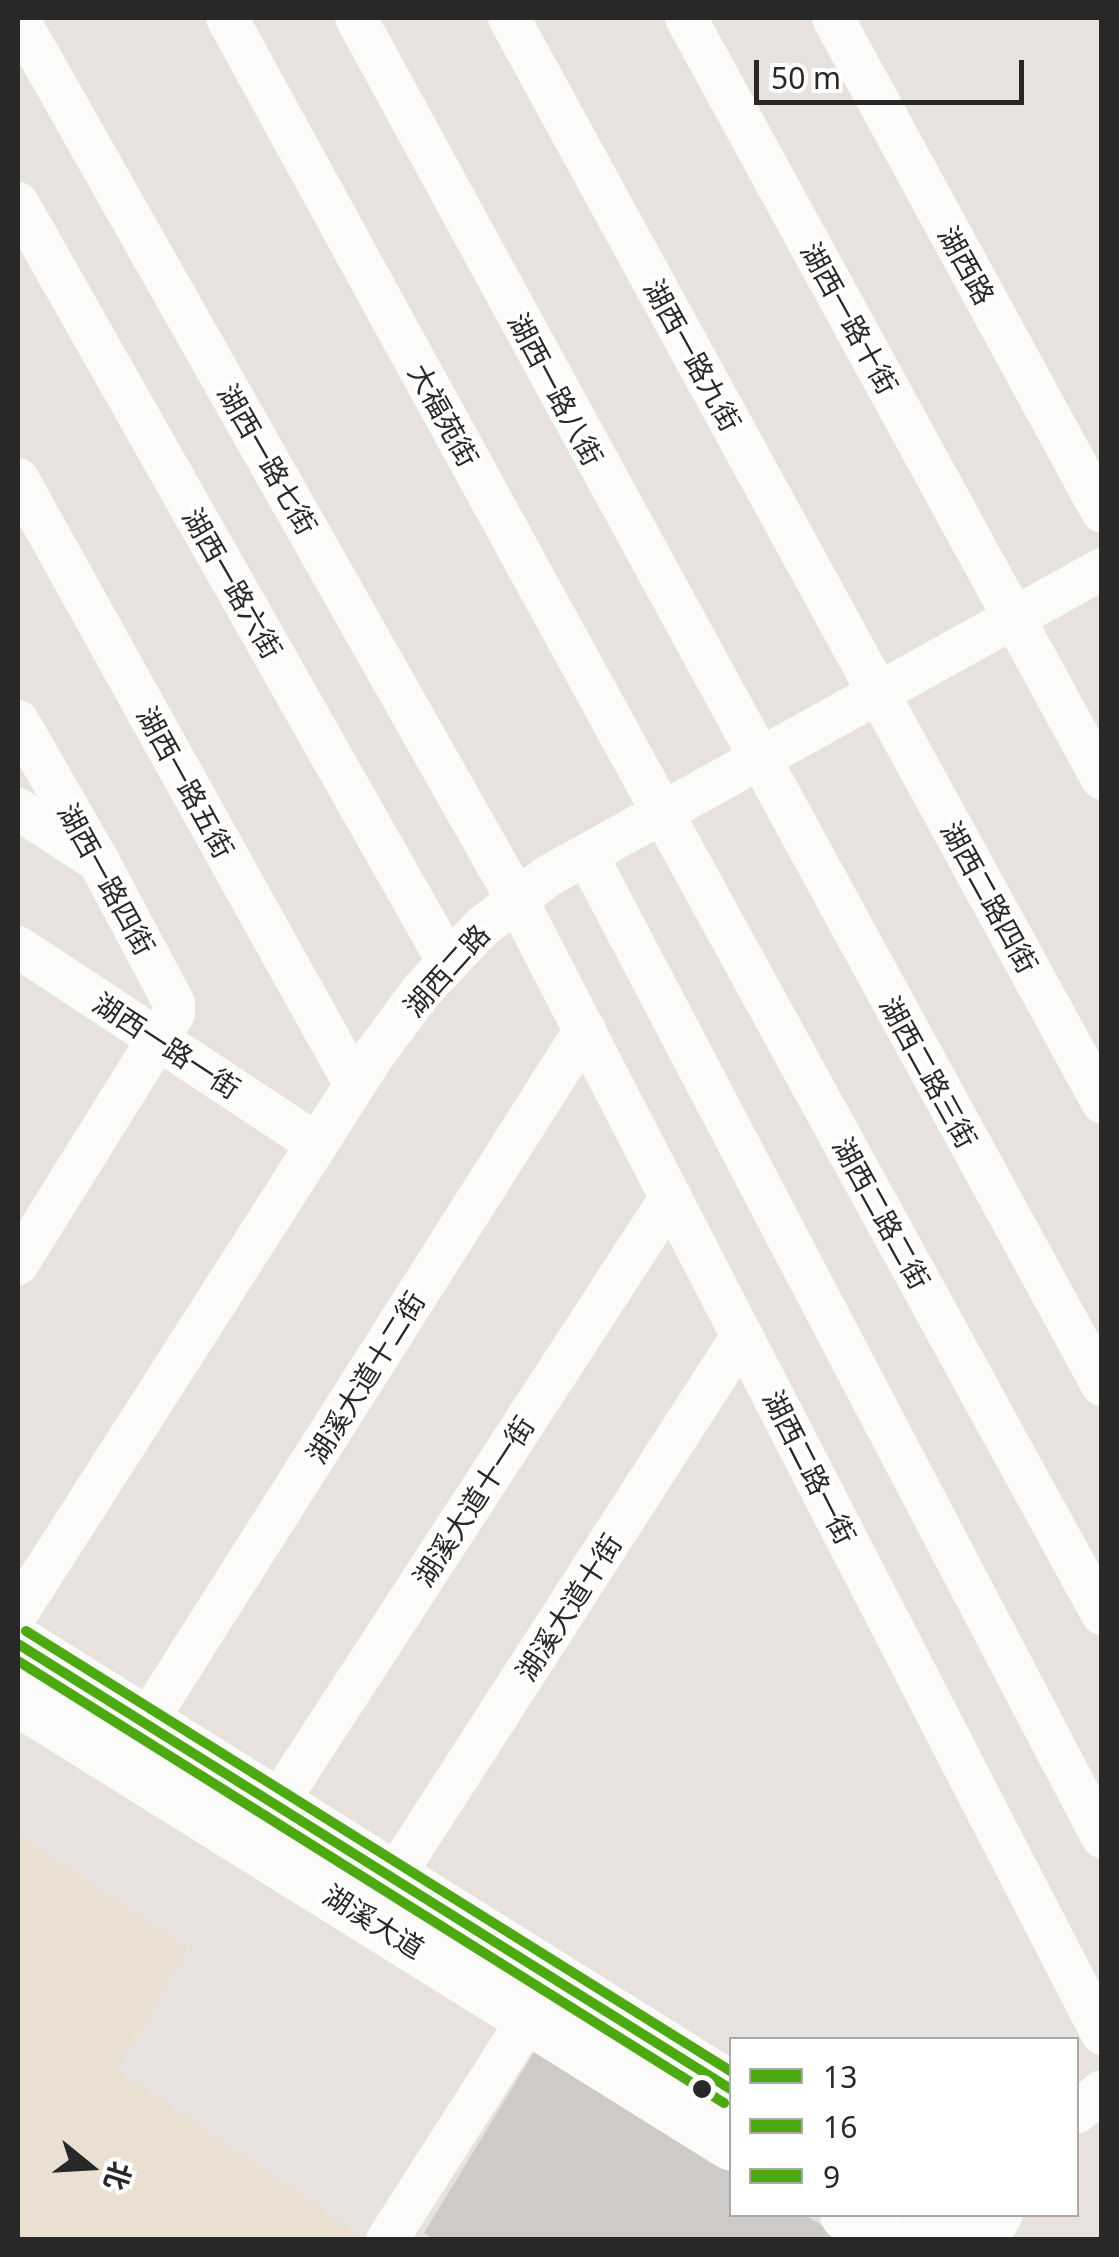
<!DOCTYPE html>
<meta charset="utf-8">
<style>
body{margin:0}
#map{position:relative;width:1119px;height:2257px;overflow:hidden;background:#e7e2dd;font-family:"Noto Sans","Noto Sans SC",sans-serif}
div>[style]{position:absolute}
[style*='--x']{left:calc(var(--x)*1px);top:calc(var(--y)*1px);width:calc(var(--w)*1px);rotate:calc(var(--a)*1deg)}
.education>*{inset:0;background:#eae0d1}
.building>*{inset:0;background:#cecac7}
.street>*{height:42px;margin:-21px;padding:0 21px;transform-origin:21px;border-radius:21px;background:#fbfbfa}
.secondary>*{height:55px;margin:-27.5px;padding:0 27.5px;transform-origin:27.5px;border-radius:27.5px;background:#fbfbfa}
.bus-1>*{height:10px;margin:-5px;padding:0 5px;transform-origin:5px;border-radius:5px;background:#4da910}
.bus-2>*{height:10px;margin:-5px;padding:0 5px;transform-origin:5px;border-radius:5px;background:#4da910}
.bus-3>*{height:10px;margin:-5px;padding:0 5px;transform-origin:5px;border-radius:5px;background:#4da910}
.dots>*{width:28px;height:28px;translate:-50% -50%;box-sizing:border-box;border:5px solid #fff;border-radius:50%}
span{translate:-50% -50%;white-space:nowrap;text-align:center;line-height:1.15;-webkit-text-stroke:8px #fff;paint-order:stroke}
.street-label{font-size:28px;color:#282828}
.frame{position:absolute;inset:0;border:20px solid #282828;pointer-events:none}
.legend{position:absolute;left:729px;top:2037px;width:350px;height:180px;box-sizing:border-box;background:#fff;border:2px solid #a9a9a9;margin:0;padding:12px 18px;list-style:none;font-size:30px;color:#282828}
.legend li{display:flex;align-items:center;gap:20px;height:50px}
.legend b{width:50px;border:2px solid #a9a9a9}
.north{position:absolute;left:40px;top:2117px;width:100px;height:100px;-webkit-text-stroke:8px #fff;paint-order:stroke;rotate:108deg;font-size:28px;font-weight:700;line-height:40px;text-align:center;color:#282828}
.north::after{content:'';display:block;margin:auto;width:35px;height:45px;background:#282828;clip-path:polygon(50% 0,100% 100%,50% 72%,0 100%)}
.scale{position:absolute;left:754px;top:60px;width:270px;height:45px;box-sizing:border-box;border:5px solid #282828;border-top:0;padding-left:12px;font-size:30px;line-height:35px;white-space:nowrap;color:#282828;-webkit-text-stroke:8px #fff;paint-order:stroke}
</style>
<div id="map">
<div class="education">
<i style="clip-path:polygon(18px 1836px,187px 1949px,115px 2070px,365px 2239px,18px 2239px)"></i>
</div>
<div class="building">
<i style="clip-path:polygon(536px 2049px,732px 2170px,732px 2214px,804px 2214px,844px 2240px,435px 2240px,424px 2233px)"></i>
</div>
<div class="street">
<i style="--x:18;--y:18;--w:1013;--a:60.5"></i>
<i style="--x:517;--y:900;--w:1276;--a:62.71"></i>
<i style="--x:227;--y:18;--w:1820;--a:61.27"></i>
<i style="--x:356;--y:18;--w:1557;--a:61.38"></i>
<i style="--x:509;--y:18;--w:1236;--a:61.32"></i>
<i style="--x:686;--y:18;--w:867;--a:61.34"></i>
<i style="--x:833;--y:18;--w:562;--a:61.43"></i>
<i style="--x:18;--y:203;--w:872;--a:60.47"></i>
<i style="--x:18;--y:479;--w:693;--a:60.92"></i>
<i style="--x:18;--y:721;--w:163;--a:60.1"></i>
<i style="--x:99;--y:862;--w:160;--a:62"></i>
<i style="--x:174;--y:1003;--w:10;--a:90"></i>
<i style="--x:174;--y:1013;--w:296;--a:121.9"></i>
<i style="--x:18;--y:809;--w:86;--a:33.1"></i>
<i style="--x:587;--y:855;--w:1109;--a:62.33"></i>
<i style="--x:18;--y:947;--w:358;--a:33.4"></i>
<i style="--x:18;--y:1612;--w:661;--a:-57.42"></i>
<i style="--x:374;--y:1055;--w:81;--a:-53.6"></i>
<i style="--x:422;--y:990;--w:87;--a:-46.4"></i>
<i style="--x:482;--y:927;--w:83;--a:-37.7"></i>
<i style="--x:548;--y:876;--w:633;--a:-28.99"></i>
<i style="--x:145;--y:1724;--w:822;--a:-57.63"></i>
<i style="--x:276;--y:1805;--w:725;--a:-56.99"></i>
<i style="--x:393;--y:1878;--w:645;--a:-57.22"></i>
<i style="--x:1076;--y:2113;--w:34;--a:-40"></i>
<i style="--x:387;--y:2240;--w:264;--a:-57.4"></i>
<i style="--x:987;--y:2240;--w:30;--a:-60"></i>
</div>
<div class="secondary">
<i style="--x:18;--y:1644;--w:842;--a:31.99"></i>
<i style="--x:18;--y:1698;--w:841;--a:31.93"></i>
<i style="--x:847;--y:2214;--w:48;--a:33"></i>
<i style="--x:931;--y:2214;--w:48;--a:33"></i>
</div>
<div class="bus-1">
<i style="--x:18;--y:1644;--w:842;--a:31.99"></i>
</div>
<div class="bus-2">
<i style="--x:18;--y:1661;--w:833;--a:32.05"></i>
</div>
<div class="bus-3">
<i style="--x:26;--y:1631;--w:832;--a:31.99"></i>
</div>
<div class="dots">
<i style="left:702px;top:2089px;background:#282828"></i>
</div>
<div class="street-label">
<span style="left:967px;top:265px;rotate:61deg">湖西路</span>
<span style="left:850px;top:318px;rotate:61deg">湖西一路十街</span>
<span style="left:693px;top:355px;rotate:61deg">湖西一路九街</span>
<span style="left:556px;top:389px;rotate:62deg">湖西一路八街</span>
<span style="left:444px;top:415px;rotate:61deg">大福苑街</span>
<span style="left:268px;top:459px;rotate:60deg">湖西一路七街</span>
<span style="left:233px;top:583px;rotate:60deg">湖西一路六街</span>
<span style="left:186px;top:782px;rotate:61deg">湖西一路五街</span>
<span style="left:107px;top:879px;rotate:61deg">湖西一路四街</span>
<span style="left:990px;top:897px;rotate:61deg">湖西二路四街</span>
<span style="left:446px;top:970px;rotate:-48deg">湖西二路</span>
<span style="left:167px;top:1045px;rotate:33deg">湖西一路一街</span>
<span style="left:929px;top:1072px;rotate:61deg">湖西二路三街</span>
<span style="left:882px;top:1213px;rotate:61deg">湖西二路二街</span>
<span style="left:365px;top:1377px;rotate:-58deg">湖溪大道十二街</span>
<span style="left:810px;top:1467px;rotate:63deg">湖西二路一街</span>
<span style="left:473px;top:1501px;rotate:-57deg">湖溪大道十一街</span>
<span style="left:568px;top:1607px;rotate:-57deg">湖溪大道十街</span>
<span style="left:374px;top:1921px;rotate:32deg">湖溪大道</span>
</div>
<div class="frame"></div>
<ul class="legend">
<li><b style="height:12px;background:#4da910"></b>13</li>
<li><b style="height:12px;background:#4da910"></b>16</li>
<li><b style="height:12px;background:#4da910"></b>9</li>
</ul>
<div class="north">北</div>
<div class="scale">50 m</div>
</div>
